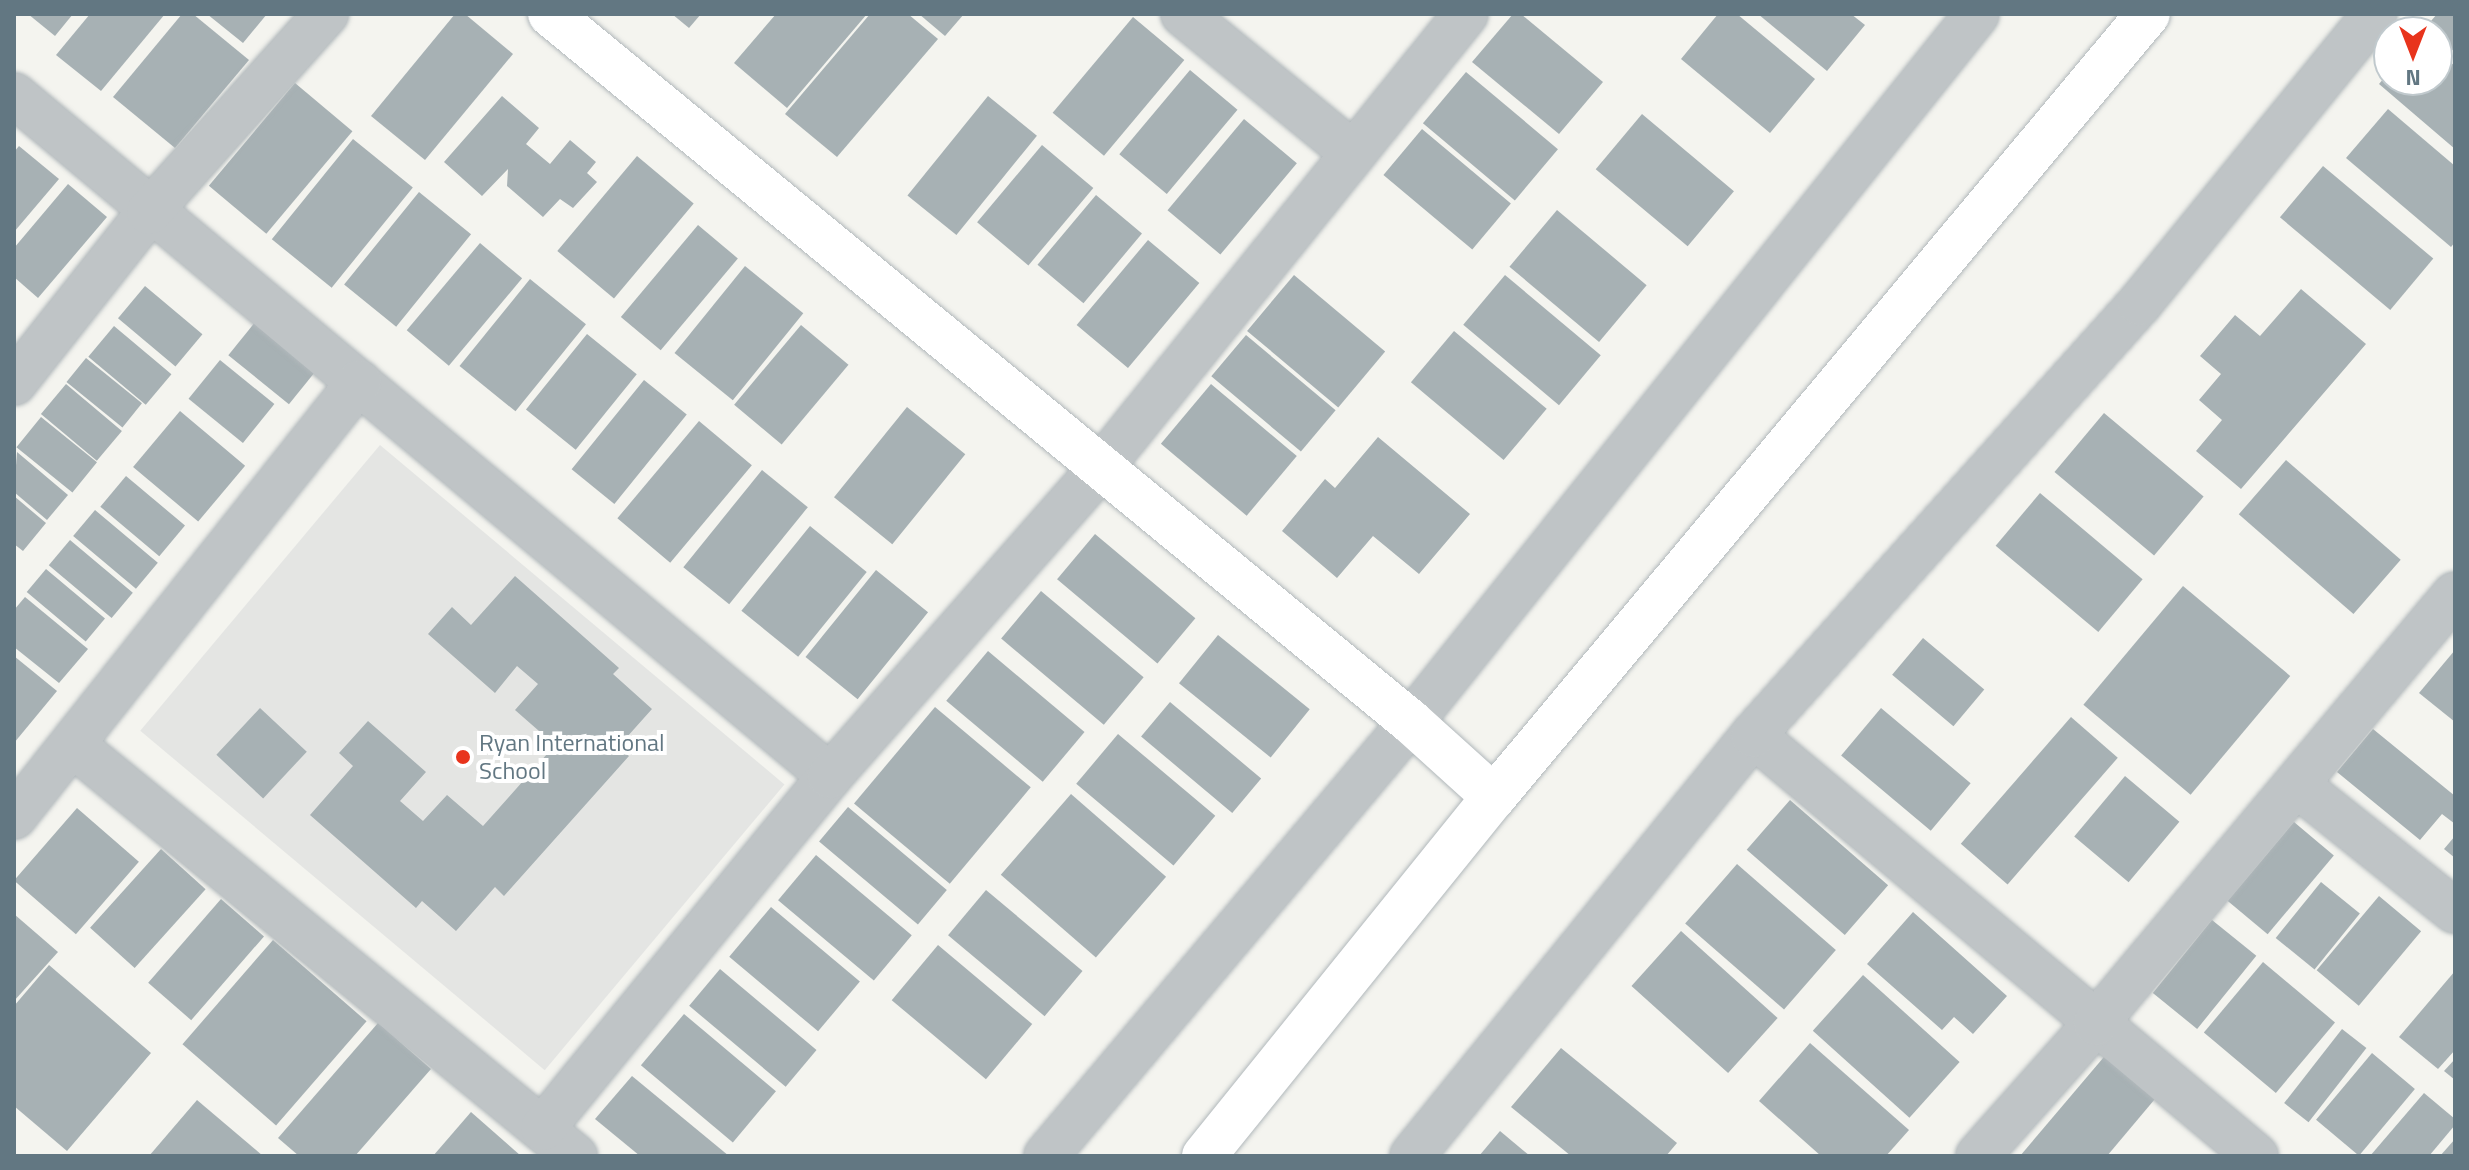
<!DOCTYPE html>
<style>
body{margin:0}
#map{position:relative;width:2469px;height:1170px;overflow:hidden;background:#f4f4ef;font-family:"Titillium Web",sans-serif}
div>[style]{position:absolute}
[style*='--x']{left:calc(var(--x)*1px);top:calc(var(--y)*1px);width:calc(var(--w)*1px);rotate:calc(var(--a)*1deg)}
.built>*{inset:0;background:#e4e5e3;transform-origin:0 0}
.building>*{inset:0;background:#a7b1b4;transform-origin:0 0}
.roads{filter:drop-shadow(0 0 2px #b1b8bb) drop-shadow(0 0 2px #b1b8bb)}
.street>*{height:44px;margin:-22px;padding:0 22px;transform-origin:22px;border-radius:22px;background:#bfc4c6}
.secondary>*{height:44px;margin:-22px;padding:0 22px;transform-origin:22px;border-radius:22px;background:#fff}
.dots>*{width:22px;height:22px;translate:-50% -50%;box-sizing:border-box;border:4px solid #fff;border-radius:50%}
span{translate:-50% -50%;white-space:nowrap;text-align:center;line-height:1.15;-webkit-text-stroke:8px #fff;paint-order:stroke}
.poi-label{font-size:24px;color:#627782}
.left{translate:0 -50%;text-align:left}
.frame{position:absolute;inset:0;border:16px solid #627782;pointer-events:none}
.north{position:absolute;left:2373px;top:16px;width:80px;height:80px;box-sizing:border-box;background:#fff;border:2px solid #c0c9cd;border-radius:50%;rotate:180deg;font-size:22px;font-weight:700;line-height:32px;text-align:center;color:#627782}
.north::after{content:'';display:block;margin:auto;width:28px;height:36px;background:#e8341c;clip-path:polygon(50% 0,100% 100%,50% 72%,0 100%)}
</style>
<div id="map">
<div class="built">
<i style="left:380px;top:445px;width:528px;height:373px;rotate:40deg"></i>
</div>
<div class="building">
<i style="clip-path:polygon(28px 14px,73px 14px,55px 36px)"></i>
<i style="clip-path:polygon(90px 14px,165px 14px,101px 91px,56px 55px)"></i>
<i style="clip-path:polygon(182px 14px,193px 14px,249px 60px,175px 148px,113px 97px)"></i>
<i style="clip-path:polygon(207px 14px,267px 14px,243px 43px)"></i>
<i style="clip-path:polygon(455px 14px,465px 14px,513px 54px,425px 160px,371px 116px)"></i>
<i style="clip-path:polygon(672px 14px,701px 14px,689px 28px)"></i>
<i style="clip-path:polygon(776px 14px,867px 14px,787px 108px,734px 63px)"></i>
<i style="clip-path:polygon(870px 14px,908px 14px,938px 39px,837px 157px,785px 114px)"></i>
<i style="clip-path:polygon(919px 14px,964px 14px,945px 36px)"></i>
<i style="clip-path:polygon(1513px 14px,1521px 14px,1603px 82px,1559px 134px,1472px 62px)"></i>
<i style="clip-path:polygon(1718px 14px,1737px 14px,1815px 79px,1770px 133px,1681px 59px)"></i>
<i style="clip-path:polygon(1758px 14px,1851px 14px,1865px 25px,1827px 71px)"></i>
<i style="clip-path:polygon(2437px 14px,2455px 14px,2455px 53px,2437px 32px,2425px 28px)"></i>
<i style="left:1133px;top:17px;width:67px;height:125px;rotate:40deg"></i>
<i style="clip-path:polygon(2437px 51px,2455px 66px,2455px 149px,2379px 84px,2389px 72px,2389px 80px,2437px 80px)"></i>
<i style="left:1190px;top:70px;width:62px;height:110px;rotate:40deg"></i>
<i style="left:1466px;top:72px;width:120px;height:67px;rotate:40deg"></i>
<i style="left:295px;top:83px;width:75px;height:134px;rotate:40deg"></i>
<i style="clip-path:polygon(502px 96px,539px 128px,526px 144px,550px 164px,570px 140px,596px 162px,587px 173px,597px 182px,573px 208px,560px 199px,543px 217px,507px 186px,508px 169px,482px 196px,444px 162px)"></i>
<i style="left:988px;top:96px;width:63px;height:128px;rotate:39deg"></i>
<i style="clip-path:polygon(2388px 109px,2455px 166px,2455px 242px,2451px 247px,2346px 158px)"></i>
<i style="left:1642px;top:114px;width:120px;height:72px;rotate:40deg"></i>
<i style="left:1244px;top:119px;width:69px;height:119px;rotate:40deg"></i>
<i style="left:1422px;top:129px;width:116px;height:60px;rotate:40deg"></i>
<i style="left:353px;top:139px;width:77px;height:129px;rotate:39deg"></i>
<i style="left:1042px;top:145px;width:67px;height:101px;rotate:40deg"></i>
<i style="clip-path:polygon(19px 146px,59px 179px,14px 232px,14px 152px)"></i>
<i style="left:637px;top:156px;width:74px;height:124px;rotate:40deg"></i>
<i style="left:2323px;top:166px;width:144px;height:67px;rotate:40deg"></i>
<i style="clip-path:polygon(68px 184px,107px 217px,38px 298px,14px 277px,14px 248px)"></i>
<i style="left:419px;top:192px;width:67px;height:119px;rotate:39deg"></i>
<i style="left:1096px;top:195px;width:60px;height:91px;rotate:40deg"></i>
<i style="left:1557px;top:210px;width:117px;height:74px;rotate:40deg"></i>
<i style="left:698px;top:225px;width:52px;height:120px;rotate:40deg"></i>
<i style="left:1148px;top:240px;width:67px;height:111px;rotate:40deg"></i>
<i style="left:480px;top:243px;width:55px;height:114px;rotate:40deg"></i>
<i style="left:745px;top:266px;width:75px;height:112px;rotate:39deg"></i>
<i style="left:1294px;top:275px;width:119px;height:73px;rotate:40deg"></i>
<i style="left:1505px;top:275px;width:125px;height:65px;rotate:40deg"></i>
<i style="left:530px;top:279px;width:72px;height:112px;rotate:39deg"></i>
<i style="left:145px;top:286px;width:75px;height:42px;rotate:40deg"></i>
<i style="clip-path:polygon(2301px 289px,2366px 344px,2241px 489px,2196px 451px,2222px 420px,2199px 400px,2221px 374px,2200px 356px,2235px 315px,2260px 336px)"></i>
<i style="left:256px;top:321px;width:78px;height:44px;rotate:39deg"></i>
<i style="left:801px;top:325px;width:62px;height:104px;rotate:40deg"></i>
<i style="left:114px;top:326px;width:75px;height:40px;rotate:40deg"></i>
<i style="left:1454px;top:331px;width:121px;height:67px;rotate:40deg"></i>
<i style="left:587px;top:334px;width:64px;height:97px;rotate:39deg"></i>
<i style="left:1246px;top:335px;width:117px;height:54px;rotate:40deg"></i>
<i style="left:86px;top:358px;width:72px;height:31px;rotate:39deg"></i>
<i style="left:220px;top:360px;width:70px;height:50px;rotate:39deg"></i>
<i style="left:644px;top:380px;width:55px;height:115px;rotate:39deg"></i>
<i style="left:66px;top:384px;width:73px;height:39px;rotate:40deg"></i>
<i style="left:1211px;top:384px;width:112px;height:78px;rotate:40deg"></i>
<i style="left:907px;top:407px;width:75px;height:116px;rotate:39deg"></i>
<i style="left:180px;top:411px;width:85px;height:73px;rotate:40deg"></i>
<i style="left:2104px;top:413px;width:130px;height:77px;rotate:40deg"></i>
<i style="left:41px;top:417px;width:72px;height:39px;rotate:39deg"></i>
<i style="left:699px;top:421px;width:69px;height:127px;rotate:40deg"></i>
<i style="clip-path:polygon(1378px 437px,1470px 514px,1419px 574px,1373px 536px,1337px 578px,1282px 531px,1325px 479px,1335px 488px)"></i>
<i style="clip-path:polygon(17px 452px,68px 495px,47px 520px,14px 492px)"></i>
<i style="left:2286px;top:460px;width:152px;height:72px;rotate:41deg"></i>
<i style="left:762px;top:470px;width:59px;height:125px;rotate:39deg"></i>
<i style="left:126px;top:476px;width:77px;height:40px;rotate:40deg"></i>
<i style="left:2040px;top:493px;width:134px;height:69px;rotate:40deg"></i>
<i style="clip-path:polygon(14px 496px,46px 523px,23px 551px,14px 544px)"></i>
<i style="left:95px;top:510px;width:82px;height:34px;rotate:40deg"></i>
<i style="left:810px;top:526px;width:73px;height:109px;rotate:39deg"></i>
<i style="left:1095px;top:534px;width:131px;height:59px;rotate:40deg"></i>
<i style="left:70px;top:540px;width:82px;height:33px;rotate:40deg"></i>
<i style="left:46px;top:569px;width:77px;height:30px;rotate:40deg"></i>
<i style="left:876px;top:570px;width:67px;height:112px;rotate:39deg"></i>
<i style="clip-path:polygon(515px 576px,619px 668px,613px 674px,652px 709px,618px 747px,629px 756px,504px 896px,495px 887px,456px 931px,422px 901px,416px 908px,310px 815px,353px 766px,339px 753px,368px 721px,426px 772px,400px 801px,423px 821px,447px 795px,483px 826px,555px 745px,515px 710px,538px 684px,517px 666px,495px 693px,428px 634px,452px 607px,471px 625px)"></i>
<i style="left:2183px;top:586px;width:140px;height:155px;rotate:40deg"></i>
<i style="left:1041px;top:591px;width:134px;height:62px;rotate:40deg"></i>
<i style="clip-path:polygon(25px 597px,88px 649px,59px 683px,14px 647px,14px 610px)"></i>
<i style="left:1218px;top:635px;width:118px;height:62px;rotate:39deg"></i>
<i style="left:1923px;top:638px;width:80px;height:48px;rotate:40deg"></i>
<i style="clip-path:polygon(2455px 650px,2455px 722px,2419px 693px)"></i>
<i style="left:988px;top:651px;width:126px;height:65px;rotate:40deg"></i>
<i style="clip-path:polygon(14px 656px,57px 691px,14px 743px)"></i>
<i style="left:1170px;top:702px;width:119px;height:45px;rotate:40deg"></i>
<i style="left:935px;top:707px;width:125px;height:126px;rotate:40deg"></i>
<i style="left:260px;top:708px;width:64px;height:64px;rotate:43deg"></i>
<i style="left:1881px;top:708px;width:117px;height:62px;rotate:40deg"></i>
<i style="left:2071px;top:717px;width:62px;height:168px;rotate:41deg"></i>
<i style="clip-path:polygon(2373px 729px,2455px 796px,2455px 824px,2442px 814px,2420px 840px,2337px 772px)"></i>
<i style="left:1118px;top:734px;width:127px;height:65px;rotate:40deg"></i>
<i style="left:2125px;top:776px;width:71px;height:79px;rotate:40deg"></i>
<i style="left:1071px;top:794px;width:126px;height:107px;rotate:41deg"></i>
<i style="left:1790px;top:800px;width:130px;height:66px;rotate:41deg"></i>
<i style="left:848px;top:807px;width:129px;height:45px;rotate:40deg"></i>
<i style="left:77px;top:808px;width:82px;height:96px;rotate:41deg"></i>
<i style="left:2294px;top:822px;width:52px;height:103px;rotate:40deg"></i>
<i style="clip-path:polygon(2455px 836px,2455px 858px,2444px 849px)"></i>
<i style="left:161px;top:849px;width:60px;height:106px;rotate:42deg"></i>
<i style="left:816px;top:855px;width:125px;height:59px;rotate:40deg"></i>
<i style="left:1737px;top:864px;width:131px;height:79px;rotate:41deg"></i>
<i style="left:2321px;top:882px;width:50px;height:72px;rotate:39deg"></i>
<i style="left:986px;top:890px;width:126px;height:59px;rotate:40deg"></i>
<i style="left:2379px;top:896px;width:55px;height:97px;rotate:40deg"></i>
<i style="left:221px;top:899px;width:57px;height:111px;rotate:41deg"></i>
<i style="left:771px;top:907px;width:116px;height:65px;rotate:40deg"></i>
<i style="clip-path:polygon(1913px 912px,2007px 996px,1973px 1034px,1954px 1017px,1942px 1030px,1867px 964px)"></i>
<i style="clip-path:polygon(14px 914px,58px 952px,14px 1001px)"></i>
<i style="left:2212px;top:920px;width:57px;height:94px;rotate:39deg"></i>
<i style="left:1681px;top:931px;width:130px;height:74px;rotate:42deg"></i>
<i style="left:273px;top:940px;width:124px;height:138px;rotate:41deg"></i>
<i style="left:938px;top:945px;width:123px;height:72px;rotate:40deg"></i>
<i style="left:2263px;top:962px;width:94px;height:92px;rotate:40deg"></i>
<i style="clip-path:polygon(49px 965px,151px 1053px,67px 1151px,14px 1106px,14px 1006px)"></i>
<i style="left:720px;top:969px;width:126px;height:48px;rotate:40deg"></i>
<i style="clip-path:polygon(2455px 971px,2455px 1050px,2438px 1069px,2399px 1037px)"></i>
<i style="left:1863px;top:975px;width:130px;height:75px;rotate:42deg"></i>
<i style="left:684px;top:1014px;width:120px;height:67px;rotate:40deg"></i>
<i style="clip-path:polygon(378px 1023px,431px 1069px,355px 1156px,299px 1156px,278px 1138px)"></i>
<i style="left:2342px;top:1029px;width:31px;height:94px;rotate:38deg"></i>
<i style="clip-path:polygon(1810px 1043px,1909px 1130px,1886px 1156px,1821px 1156px,1759px 1101px)"></i>
<i style="clip-path:polygon(1561px 1048px,1677px 1143px,1666px 1156px,1571px 1156px,1511px 1107px)"></i>
<i style="clip-path:polygon(2109px 1051px,2160px 1093px,2107px 1156px,2020px 1156px)"></i>
<i style="left:2372px;top:1053px;width:56px;height:87px;rotate:40deg"></i>
<i style="clip-path:polygon(2455px 1059px,2455px 1080px,2444px 1071px)"></i>
<i style="clip-path:polygon(632px 1076px,729px 1156px,640px 1156px,595px 1119px)"></i>
<i style="clip-path:polygon(2424px 1093px,2455px 1119px,2455px 1125px,2429px 1156px,2370px 1156px)"></i>
<i style="clip-path:polygon(197px 1100px,263px 1156px,149px 1156px)"></i>
<i style="clip-path:polygon(471px 1112px,521px 1156px,433px 1156px)"></i>
<i style="clip-path:polygon(1500px 1131px,1530px 1156px,1479px 1156px)"></i>
<i style="clip-path:polygon(2455px 1139px,2455px 1156px,2440px 1156px)"></i>
</div>
<div class="roads">
<div class="street">
<i style="--x:1183;--y:14;--w:220;--a:39.3"></i>
<i style="--x:14;--y:95;--w:1063;--a:39.85"></i>
<i style="--x:14;--y:383;--w:218;--a:-51.7"></i>
<i style="--x:149;--y:212;--w:266;--a:-48.2"></i>
<i style="--x:1753;--y:735;--w:656;--a:39.93"></i>
<i style="--x:73;--y:745;--w:649;--a:39.31"></i>
<i style="--x:2297;--y:785;--w:202;--a:38.6"></i>
<i style="--x:14;--y:817;--w:555;--a:-51.58"></i>
<i style="--x:543;--y:1128;--w:454;--a:-50.8"></i>
<i style="--x:830;--y:776;--w:412;--a:-48.7"></i>
<i style="--x:1102;--y:466;--w:580;--a:-51.16"></i>
<i style="--x:1046;--y:1156;--w:567;--a:-49.94"></i>
<i style="--x:1411;--y:722;--w:906;--a:-51.36"></i>
<i style="--x:1412;--y:1156;--w:542;--a:-50.99"></i>
<i style="--x:1753;--y:735;--w:580;--a:-48.14"></i>
<i style="--x:2140;--y:303;--w:372;--a:-50.9"></i>
<i style="--x:1978;--y:1156;--w:178;--a:-48.4"></i>
<i style="--x:2096;--y:1023;--w:559;--a:-50.08"></i>
</div>
<div class="secondary">
<i style="--x:550;--y:14;--w:1115;--a:39.43"></i>
<i style="--x:1411;--y:722;--w:112;--a:42.1"></i>
<i style="--x:1204;--y:1156;--w:461;--a:-51.1"></i>
<i style="--x:1494;--y:797;--w:1020;--a:-50.13"></i>
</div>
</div>
<div class="dots">
<i style="left:463px;top:757px;background:#e8341c"></i>
</div>
<div class="poi-label">
<span class="left" style="left:479px;top:757px">Ryan International<br>School</span>
</div>
<div class="frame"></div>
<div class="north">N</div>
</div>
